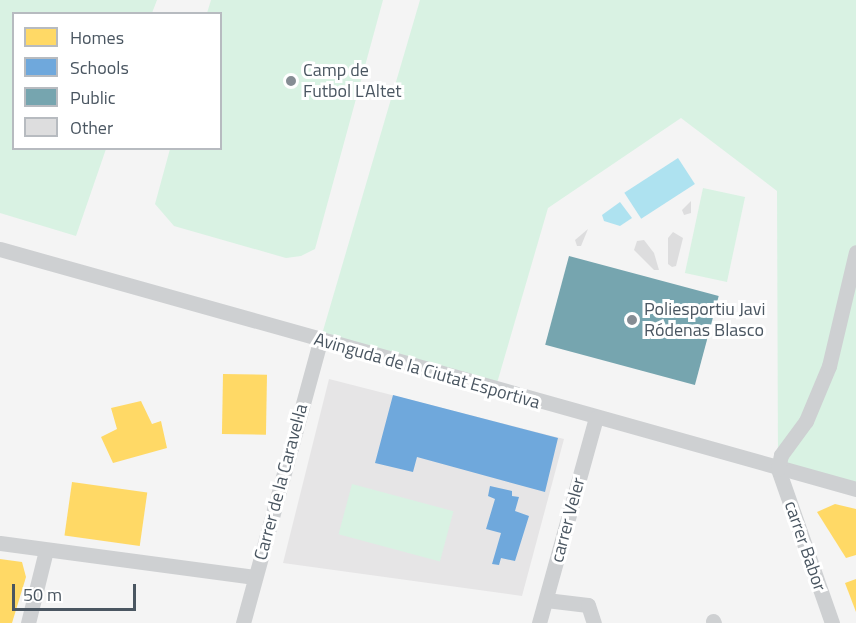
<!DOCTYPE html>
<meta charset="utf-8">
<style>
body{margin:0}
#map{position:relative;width:856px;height:623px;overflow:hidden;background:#f4f4f4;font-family:"Titillium Web",sans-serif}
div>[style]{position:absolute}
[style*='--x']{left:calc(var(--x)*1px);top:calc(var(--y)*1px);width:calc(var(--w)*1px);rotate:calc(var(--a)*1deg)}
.education>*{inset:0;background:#e6e5e6}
.green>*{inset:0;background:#d9f2e3;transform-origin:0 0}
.water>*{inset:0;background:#aee2f0;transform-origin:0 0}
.homes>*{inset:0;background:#ffd966;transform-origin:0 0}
.schools>*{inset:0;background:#6fa8dc}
.public>*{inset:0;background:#76a5af;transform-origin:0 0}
.building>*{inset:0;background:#ddddde}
.street>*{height:15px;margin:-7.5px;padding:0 7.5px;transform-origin:7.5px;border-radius:7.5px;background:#ced0d2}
.dots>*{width:16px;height:16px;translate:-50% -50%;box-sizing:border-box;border:3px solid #fff;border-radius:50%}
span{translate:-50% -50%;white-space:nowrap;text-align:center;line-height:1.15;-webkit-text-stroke:6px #fff;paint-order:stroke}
.poi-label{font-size:18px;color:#4a5661}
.left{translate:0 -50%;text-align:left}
.street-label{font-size:18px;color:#4a5661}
.legend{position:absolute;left:12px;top:12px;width:210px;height:138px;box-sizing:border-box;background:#fff;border:2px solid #b7bbc0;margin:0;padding:8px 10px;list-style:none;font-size:18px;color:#4a5661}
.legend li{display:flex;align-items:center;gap:12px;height:30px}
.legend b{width:30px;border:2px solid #b7bbc0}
.scale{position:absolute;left:12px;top:584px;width:124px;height:27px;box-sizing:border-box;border:3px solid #4a5661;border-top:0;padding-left:8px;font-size:18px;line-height:21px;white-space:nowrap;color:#4a5661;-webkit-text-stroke:4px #fff;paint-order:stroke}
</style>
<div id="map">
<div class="education">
<i style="clip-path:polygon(329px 379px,564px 439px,522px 596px,283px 563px)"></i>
</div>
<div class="green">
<i style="clip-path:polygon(0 0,157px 0,152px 13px,14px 14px,14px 148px,106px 149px,76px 236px,0 213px)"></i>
<i style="clip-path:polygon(211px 0,383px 0,315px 249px,301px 256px,286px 258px,174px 226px,155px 204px,170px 149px,220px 148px,220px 14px,207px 13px)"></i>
<i style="clip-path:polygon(420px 0,856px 0,856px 488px,778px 469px,777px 191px,681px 118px,548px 208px,495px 390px,320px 341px)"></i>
<i style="left:703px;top:188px;width:43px;height:87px;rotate:12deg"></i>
<i style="left:352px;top:484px;width:105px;height:52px;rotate:15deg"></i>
</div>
<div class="water">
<i style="left:678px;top:158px;width:31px;height:64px;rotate:57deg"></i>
<i style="clip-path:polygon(620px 202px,632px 218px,620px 226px,604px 221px,602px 215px)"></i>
</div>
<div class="homes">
<i style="left:223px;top:374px;width:44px;height:60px;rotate:1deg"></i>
<i style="clip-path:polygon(141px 401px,152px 424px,161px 421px,167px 448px,113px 463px,101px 437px,117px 429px,111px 408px)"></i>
<i style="left:72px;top:482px;width:76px;height:54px;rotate:8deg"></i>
<i style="clip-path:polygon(835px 504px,856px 509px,856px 555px,846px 558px,817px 512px)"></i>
<i style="clip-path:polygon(0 559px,22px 562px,26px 577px,12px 623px,0 623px)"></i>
<i style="clip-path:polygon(856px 579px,856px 612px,845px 583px)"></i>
</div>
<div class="schools">
<i style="clip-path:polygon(393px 395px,558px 438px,545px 492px,417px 457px,413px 472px,375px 463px)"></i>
<i style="clip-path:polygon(490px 486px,512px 491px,512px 496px,519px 497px,515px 511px,529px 516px,515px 561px,501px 558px,499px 565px,492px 564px,501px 533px,486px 529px,495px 499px,488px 496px)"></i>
</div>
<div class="public">
<i style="left:569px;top:256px;width:155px;height:92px;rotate:15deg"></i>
</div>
<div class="building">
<i style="clip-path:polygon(691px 201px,691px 213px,684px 215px,682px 210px)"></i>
<i style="clip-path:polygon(588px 229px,581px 246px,577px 246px,575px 240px)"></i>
<i style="clip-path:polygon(673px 232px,683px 238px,676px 266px,672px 267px,668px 264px,668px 238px)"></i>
<i style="clip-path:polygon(644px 240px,654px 253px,659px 270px,654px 270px,634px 250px,637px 241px)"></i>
</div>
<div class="street">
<i style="--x:0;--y:249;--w:889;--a:15.66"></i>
<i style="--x:0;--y:543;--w:257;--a:7.6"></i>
<i style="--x:546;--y:600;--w:42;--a:6.8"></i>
<i style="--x:588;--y:605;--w:19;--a:72"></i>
<i style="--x:713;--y:621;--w:2;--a:63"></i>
<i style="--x:28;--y:623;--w:75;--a:-76.1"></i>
<i style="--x:243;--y:623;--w:292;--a:-74.7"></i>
<i style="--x:539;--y:623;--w:213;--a:-74.5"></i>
<i style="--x:832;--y:623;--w:163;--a:-109.3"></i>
<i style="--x:778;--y:469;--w:14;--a:-78"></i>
<i style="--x:781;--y:455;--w:42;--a:-53.7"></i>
<i style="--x:806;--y:421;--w:60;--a:-67.3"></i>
<i style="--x:829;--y:366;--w:117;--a:-76.7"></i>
</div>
<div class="dots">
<i style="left:291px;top:81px;background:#868d94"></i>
<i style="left:632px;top:320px;background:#868d94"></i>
</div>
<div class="poi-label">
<span class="left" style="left:303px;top:81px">Camp de<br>Futbol L'Altet</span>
<span class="left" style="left:644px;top:320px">Poliesportiu Javi<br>Ródenas Blasco</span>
</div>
<div class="street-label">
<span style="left:427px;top:371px;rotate:16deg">Avinguda de la Ciutat Esportiva</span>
<span style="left:281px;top:482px;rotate:-75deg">Carrer de la Caravel·la</span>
<span style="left:568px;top:520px;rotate:-75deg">carrer Veler</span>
<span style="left:805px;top:546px;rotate:71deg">carrer Babor</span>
</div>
<ul class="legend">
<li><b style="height:16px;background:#ffd966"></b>Homes</li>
<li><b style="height:16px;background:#6fa8dc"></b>Schools</li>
<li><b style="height:16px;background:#76a5af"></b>Public</li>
<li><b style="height:16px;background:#ddddde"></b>Other</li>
</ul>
<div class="scale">50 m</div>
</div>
